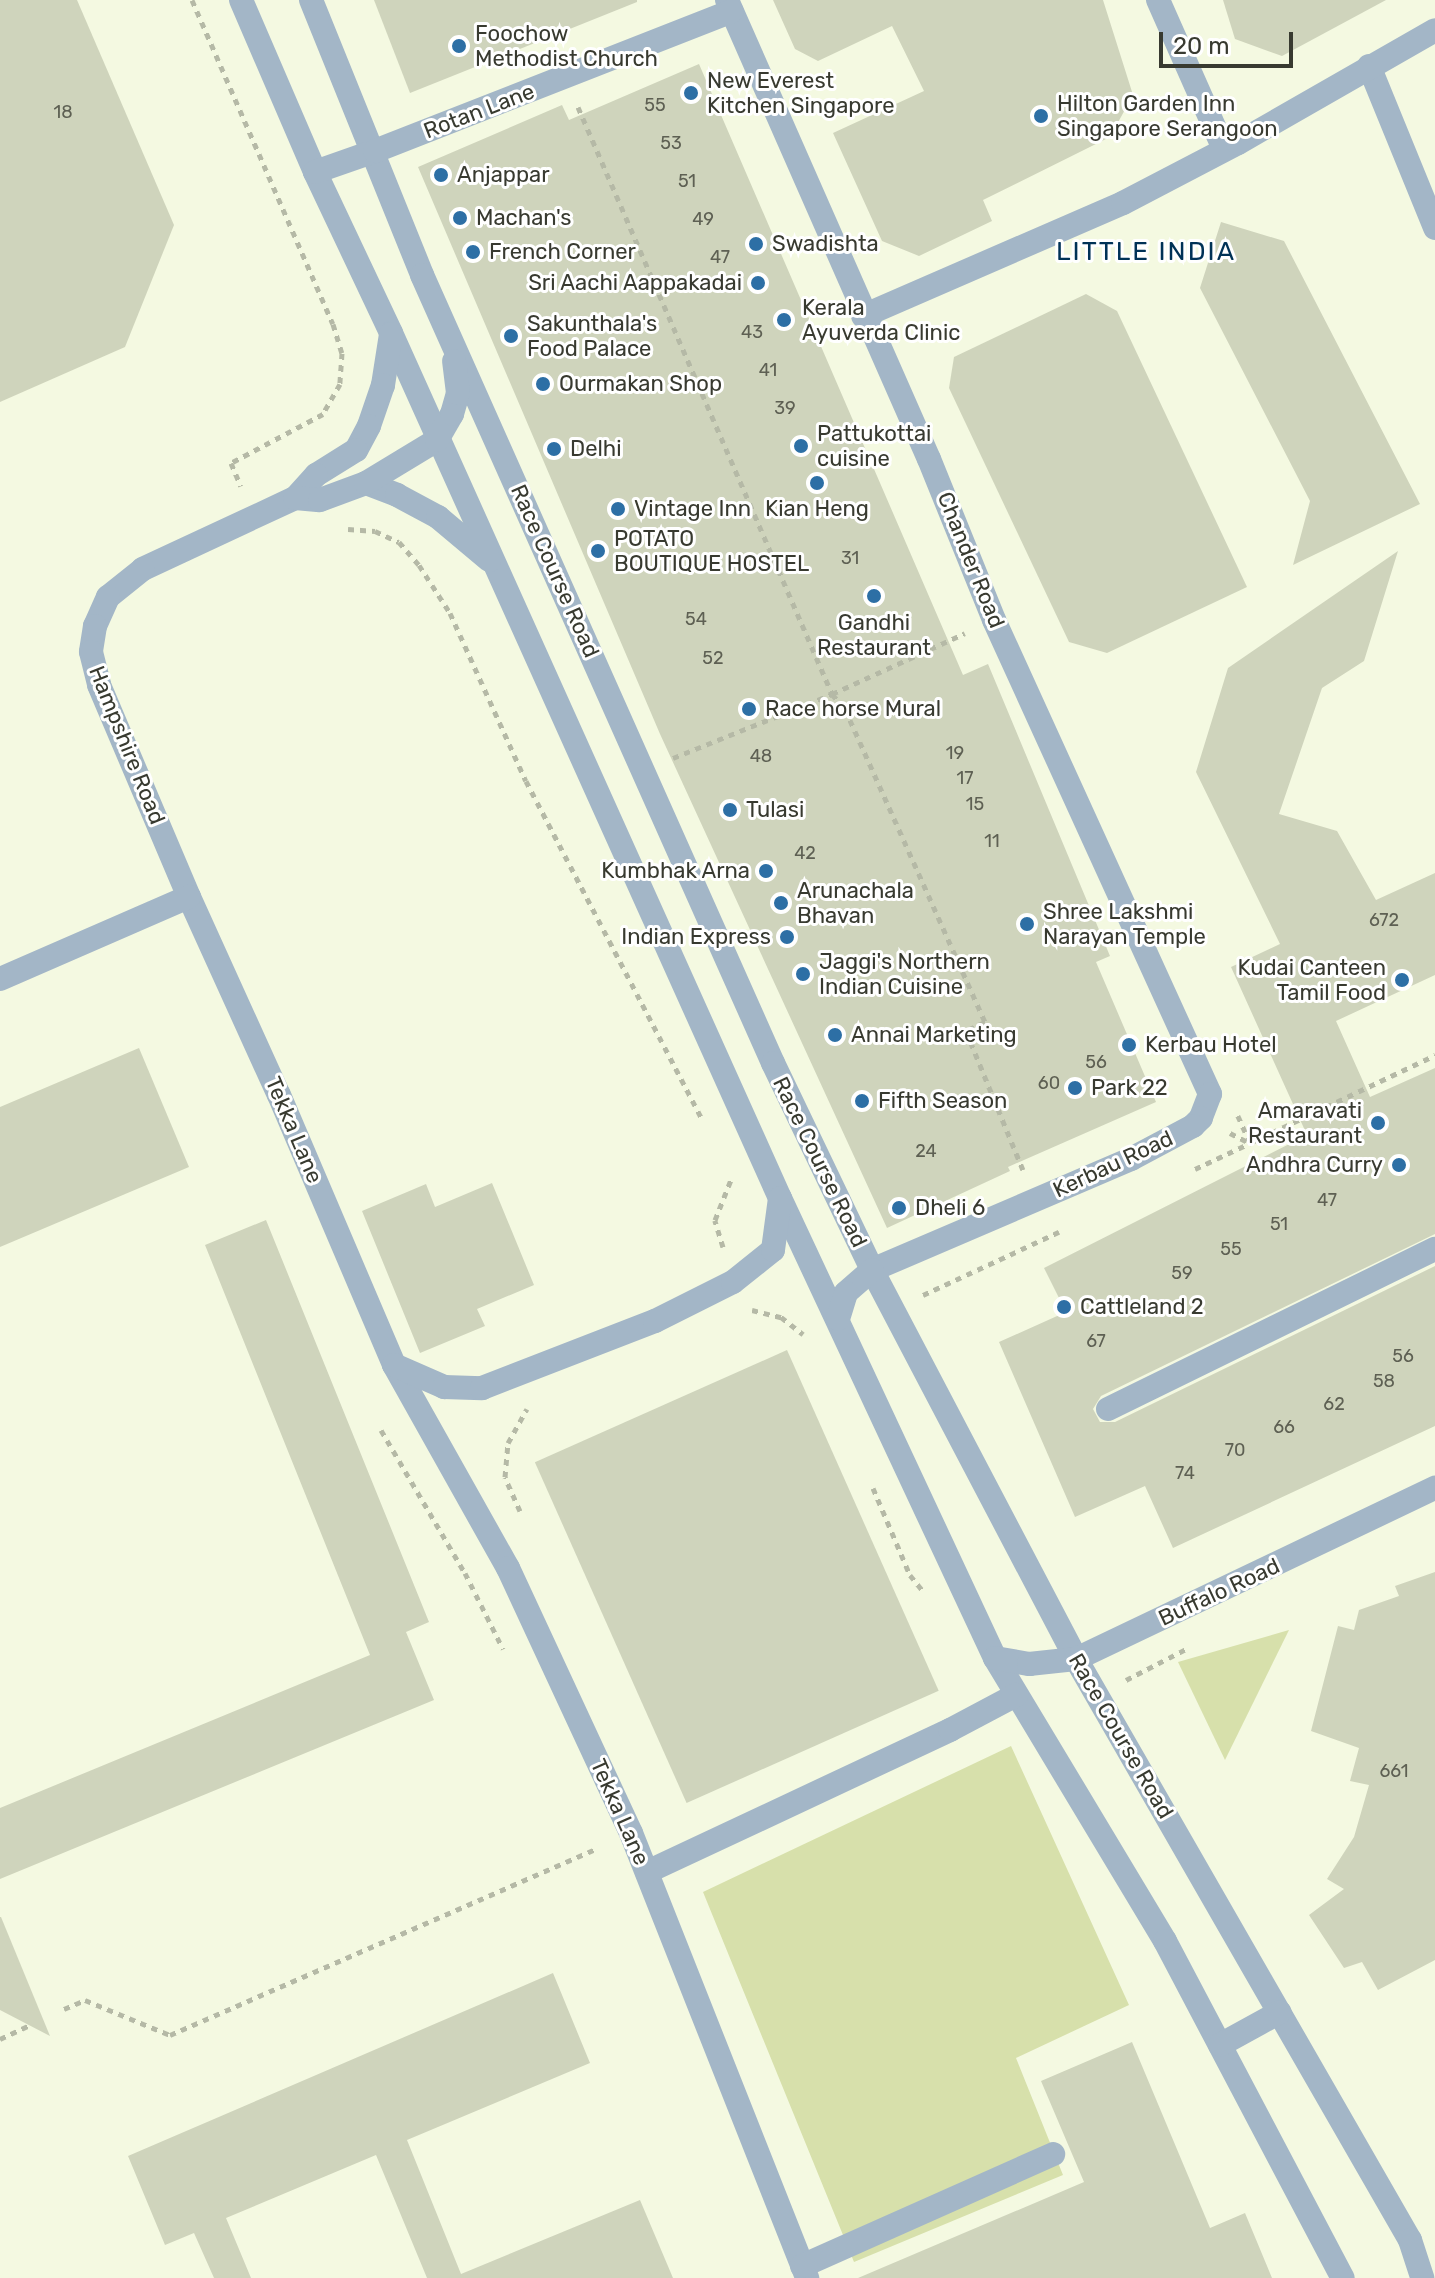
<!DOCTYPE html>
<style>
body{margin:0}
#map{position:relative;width:1435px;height:2278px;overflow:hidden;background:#f4f9e1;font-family:Rubik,sans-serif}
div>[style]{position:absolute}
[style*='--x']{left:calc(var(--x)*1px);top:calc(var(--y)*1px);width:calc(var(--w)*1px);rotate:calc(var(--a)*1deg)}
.green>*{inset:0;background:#d7e0ab}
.building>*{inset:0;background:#cfd4bc;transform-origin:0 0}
.path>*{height:5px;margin-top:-2.5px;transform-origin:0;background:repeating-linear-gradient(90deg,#b5b9a6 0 6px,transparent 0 12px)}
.minor>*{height:24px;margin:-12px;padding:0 12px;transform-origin:12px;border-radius:12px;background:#a3b6c7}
.dots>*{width:22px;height:22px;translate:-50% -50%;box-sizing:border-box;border:4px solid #fff;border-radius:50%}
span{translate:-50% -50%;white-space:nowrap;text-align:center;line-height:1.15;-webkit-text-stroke:6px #fff;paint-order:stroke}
.number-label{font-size:18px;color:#5e6053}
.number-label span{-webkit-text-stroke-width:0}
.poi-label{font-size:22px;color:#383a30}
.left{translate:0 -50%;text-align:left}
.right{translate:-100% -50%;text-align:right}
.street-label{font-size:22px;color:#383a30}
.quarter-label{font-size:26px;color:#003256;letter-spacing:2px}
.scale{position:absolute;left:1159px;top:32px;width:134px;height:36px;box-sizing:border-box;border:4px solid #383a30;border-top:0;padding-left:10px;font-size:24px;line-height:28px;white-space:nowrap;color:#383a30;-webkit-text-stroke:6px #fff;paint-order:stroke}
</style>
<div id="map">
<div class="green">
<i style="clip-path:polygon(1289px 1630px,1225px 1760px,1178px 1662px)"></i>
<i style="clip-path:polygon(1011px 1746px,1129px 2005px,1016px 2058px,1063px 2175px,854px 2262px,703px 1892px)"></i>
</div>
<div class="building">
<i style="clip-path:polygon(0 0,77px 0,174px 225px,125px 347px,0 402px)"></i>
<i style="clip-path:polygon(374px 0,637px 0,637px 2px,410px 93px)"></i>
<i style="clip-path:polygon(773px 0,1103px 0,1133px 95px,1110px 137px,983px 200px,992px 221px,919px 256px,882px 241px,833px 133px,924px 91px,892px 26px,818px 61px,795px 49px)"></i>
<i style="clip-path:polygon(1223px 0,1386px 0,1282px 56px,1235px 39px)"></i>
<i style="clip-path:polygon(699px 64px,963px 675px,988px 664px,1110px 956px,1096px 962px,1156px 1102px,1008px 1167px,1010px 1171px,887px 1228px,660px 734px,418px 167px,562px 105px,569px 120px)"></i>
<i style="clip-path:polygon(1221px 222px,1284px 241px,1420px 504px,1293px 565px,1310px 501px,1200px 288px)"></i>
<i style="clip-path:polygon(1086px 294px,1117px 311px,1247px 587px,1107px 653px,1069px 642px,949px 388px,954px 357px)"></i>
<i style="clip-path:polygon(1398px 551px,1364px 661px,1322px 688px,1279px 814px,1337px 831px,1376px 900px,1435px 873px,1435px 975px,1336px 1021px,1370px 1097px,1435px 1068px,1435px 1234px,1101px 1396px,1093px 1409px,1100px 1422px,1115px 1422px,1435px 1266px,1435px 1426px,1173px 1548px,1145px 1486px,1075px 1517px,999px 1342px,1066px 1312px,1044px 1268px,1307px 1135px,1231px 967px,1280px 944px,1196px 772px,1228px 668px)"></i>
<i style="clip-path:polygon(139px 1048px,189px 1167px,0 1247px,0 1107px)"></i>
<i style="clip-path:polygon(492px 1183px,534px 1285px,477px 1309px,485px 1326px,420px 1353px,362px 1211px,426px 1184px,435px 1207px)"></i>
<i style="clip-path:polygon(266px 1220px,429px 1622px,406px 1632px,434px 1700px,0 1879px,0 1808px,370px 1655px,205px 1245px)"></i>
<i style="left:787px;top:1350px;width:373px;height:276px;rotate:66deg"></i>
<i style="clip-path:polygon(1435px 1572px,1435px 1960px,1378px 1990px,1362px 1962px,1344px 1968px,1309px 1915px,1344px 1889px,1327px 1879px,1354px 1837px,1369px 1785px,1350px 1781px,1359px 1748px,1311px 1731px,1338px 1626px,1354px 1630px,1359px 1610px,1399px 1596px,1395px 1586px)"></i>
<i style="clip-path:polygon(0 1917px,1px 1917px,50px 2036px,0 2010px)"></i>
<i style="clip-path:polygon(553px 1973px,590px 2063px,407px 2140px,461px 2274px,640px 2200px,673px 2278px,427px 2278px,376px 2155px,226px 2218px,251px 2278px,214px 2278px,194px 2233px,165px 2245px,128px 2156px)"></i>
<i style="clip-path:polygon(1132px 2042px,1210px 2228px,1245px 2213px,1272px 2278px,858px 2278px,1084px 2182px,1041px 2081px)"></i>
</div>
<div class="path">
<i style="--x:192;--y:0;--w:353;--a:66.5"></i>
<i style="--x:333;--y:324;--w:30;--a:73"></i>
<i style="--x:342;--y:353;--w:31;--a:94"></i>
<i style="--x:340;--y:384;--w:34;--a:120"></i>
<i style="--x:323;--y:414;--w:104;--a:152"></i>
<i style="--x:231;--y:463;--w:25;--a:67"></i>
<i style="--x:578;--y:107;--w:640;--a:66.6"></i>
<i style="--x:832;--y:694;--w:20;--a:49"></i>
<i style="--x:845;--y:709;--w:343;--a:65.9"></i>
<i style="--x:985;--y:1022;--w:21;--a:155"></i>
<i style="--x:966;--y:1031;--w:150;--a:67.7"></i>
<i style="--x:348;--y:529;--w:27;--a:4"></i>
<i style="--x:375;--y:531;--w:26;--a:25"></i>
<i style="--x:399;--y:542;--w:30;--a:49"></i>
<i style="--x:419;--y:565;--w:57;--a:57.1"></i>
<i style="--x:450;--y:613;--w:184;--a:65.7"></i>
<i style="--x:526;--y:781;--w:381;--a:62.5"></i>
<i style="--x:673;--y:758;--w:171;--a:-21.9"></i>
<i style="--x:832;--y:694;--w:146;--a:-24.6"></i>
<i style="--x:1230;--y:1133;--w:22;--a:27"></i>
<i style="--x:1250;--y:1143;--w:205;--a:-25.4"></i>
<i style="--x:1195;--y:1169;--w:61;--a:-25.3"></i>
<i style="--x:1250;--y:1143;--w:30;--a:-114"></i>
<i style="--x:723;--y:1247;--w:28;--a:-107"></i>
<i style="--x:715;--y:1220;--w:46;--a:-68.4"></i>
<i style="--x:923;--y:1295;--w:150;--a:-24.9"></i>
<i style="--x:752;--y:1310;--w:30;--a:14"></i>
<i style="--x:781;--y:1317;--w:28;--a:38"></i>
<i style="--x:381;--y:1430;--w:166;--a:59.6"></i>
<i style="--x:465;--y:1573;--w:85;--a:63.4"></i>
<i style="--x:873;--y:1488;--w:95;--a:67"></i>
<i style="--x:910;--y:1575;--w:19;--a:51"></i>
<i style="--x:520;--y:1511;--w:37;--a:-114"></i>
<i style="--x:505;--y:1477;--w:34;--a:-85"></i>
<i style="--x:508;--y:1443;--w:39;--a:-61"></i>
<i style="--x:1126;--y:1680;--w:70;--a:-27.3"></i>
<i style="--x:64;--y:2009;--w:23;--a:-23"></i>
<i style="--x:85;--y:2000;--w:92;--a:22.4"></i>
<i style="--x:170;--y:2035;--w:467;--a:-23.6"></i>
<i style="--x:0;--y:2039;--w:33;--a:-25"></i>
</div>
<div class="minor">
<i style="--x:241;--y:0;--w:187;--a:66.7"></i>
<i style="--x:315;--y:172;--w:178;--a:64.7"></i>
<i style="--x:391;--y:333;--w:948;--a:65.79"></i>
<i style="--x:780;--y:1198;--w:508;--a:64.95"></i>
<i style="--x:995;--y:1658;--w:330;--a:59"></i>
<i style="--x:1165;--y:1941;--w:381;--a:62.2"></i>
<i style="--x:311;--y:0;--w:297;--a:68"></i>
<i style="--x:422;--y:275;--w:863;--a:65.99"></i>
<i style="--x:773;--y:1063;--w:229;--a:64.4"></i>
<i style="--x:872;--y:1270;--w:439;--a:62.3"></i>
<i style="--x:1076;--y:1659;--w:670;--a:60.11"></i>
<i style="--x:1410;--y:2240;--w:40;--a:72"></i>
<i style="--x:727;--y:0;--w:501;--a:66.25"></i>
<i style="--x:929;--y:459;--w:174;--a:68"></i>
<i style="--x:994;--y:620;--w:521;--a:65.5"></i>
<i style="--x:1210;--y:1094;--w:26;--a:111"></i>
<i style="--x:1201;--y:1118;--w:11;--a:135"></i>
<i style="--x:1193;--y:1126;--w:70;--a:152"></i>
<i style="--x:1131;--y:1159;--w:282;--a:156.8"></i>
<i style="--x:872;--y:1270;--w:35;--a:139"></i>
<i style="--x:846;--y:1293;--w:27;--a:107"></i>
<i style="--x:1158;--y:0;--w:163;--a:66.1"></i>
<i style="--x:1369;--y:66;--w:175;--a:67.8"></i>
<i style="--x:315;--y:172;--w:64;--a:-19.3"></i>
<i style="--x:375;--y:151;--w:383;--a:-21.4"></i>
<i style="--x:863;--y:316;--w:283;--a:-23.5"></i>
<i style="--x:1123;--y:203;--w:130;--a:-27.6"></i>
<i style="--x:1238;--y:143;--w:227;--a:-29.8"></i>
<i style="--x:391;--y:334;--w:52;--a:98.9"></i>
<i style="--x:383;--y:385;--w:43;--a:108.9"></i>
<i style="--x:369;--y:426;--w:27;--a:118"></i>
<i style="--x:356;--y:450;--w:47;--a:148"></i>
<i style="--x:316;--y:475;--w:31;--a:132"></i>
<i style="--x:295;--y:498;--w:168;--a:155"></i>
<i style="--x:143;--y:569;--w:45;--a:141.3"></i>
<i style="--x:108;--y:597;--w:32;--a:114"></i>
<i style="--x:95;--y:626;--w:26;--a:99"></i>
<i style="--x:91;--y:652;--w:34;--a:76"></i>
<i style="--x:99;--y:685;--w:230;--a:67"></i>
<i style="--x:189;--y:897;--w:217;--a:65.6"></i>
<i style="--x:279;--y:1095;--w:293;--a:66.9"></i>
<i style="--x:394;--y:1365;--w:233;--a:60.7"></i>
<i style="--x:508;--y:1568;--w:292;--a:65.1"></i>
<i style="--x:631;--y:1833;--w:479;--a:68.4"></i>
<i style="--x:366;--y:483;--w:33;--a:21"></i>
<i style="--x:397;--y:495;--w:47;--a:28.2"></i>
<i style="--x:438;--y:517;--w:67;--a:40.1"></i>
<i style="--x:295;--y:498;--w:25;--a:5"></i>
<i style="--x:320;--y:500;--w:49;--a:-20.3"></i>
<i style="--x:366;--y:483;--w:83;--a:-31.2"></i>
<i style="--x:437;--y:440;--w:30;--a:-60"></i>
<i style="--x:452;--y:414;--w:22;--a:-74"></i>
<i style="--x:458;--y:393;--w:32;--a:-97"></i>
<i style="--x:0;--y:979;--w:206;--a:-23.5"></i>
<i style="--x:394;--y:1365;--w:55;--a:23.7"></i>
<i style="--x:444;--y:1387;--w:38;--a:2"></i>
<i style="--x:482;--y:1388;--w:186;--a:-21.2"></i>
<i style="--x:655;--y:1321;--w:87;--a:-26.6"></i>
<i style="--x:733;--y:1282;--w:51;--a:-38.7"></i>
<i style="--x:773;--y:1250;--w:52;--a:-82.3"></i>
<i style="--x:1108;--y:1409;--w:364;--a:-26.1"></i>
<i style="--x:995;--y:1658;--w:35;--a:10"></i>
<i style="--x:1029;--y:1664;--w:47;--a:-6.1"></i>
<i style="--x:1076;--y:1659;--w:398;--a:-25.5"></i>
<i style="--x:647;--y:1872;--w:335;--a:-25.1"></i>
<i style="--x:950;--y:1730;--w:75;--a:-27.9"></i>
<i style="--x:1220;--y:2045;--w:68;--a:-28.8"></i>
<i style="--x:802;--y:2266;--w:275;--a:-24"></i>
</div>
<div class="dots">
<i style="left:459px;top:46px;background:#2d6fa5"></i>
<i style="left:691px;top:93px;background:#2d6fa5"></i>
<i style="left:1041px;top:116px;background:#2d6fa5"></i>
<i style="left:441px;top:175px;background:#2d6fa5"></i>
<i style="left:460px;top:218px;background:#2d6fa5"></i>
<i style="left:756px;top:244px;background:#2d6fa5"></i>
<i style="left:473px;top:252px;background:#2d6fa5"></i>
<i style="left:758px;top:283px;background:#2d6fa5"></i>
<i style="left:784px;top:320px;background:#2d6fa5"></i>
<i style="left:511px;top:336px;background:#2d6fa5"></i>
<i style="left:543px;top:384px;background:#2d6fa5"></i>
<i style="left:801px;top:446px;background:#2d6fa5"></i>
<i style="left:554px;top:449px;background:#2d6fa5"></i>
<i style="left:817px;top:483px;background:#2d6fa5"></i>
<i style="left:618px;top:509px;background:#2d6fa5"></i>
<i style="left:598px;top:551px;background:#2d6fa5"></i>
<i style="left:874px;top:596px;background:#2d6fa5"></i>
<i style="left:749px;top:709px;background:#2d6fa5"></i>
<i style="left:730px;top:810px;background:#2d6fa5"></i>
<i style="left:766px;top:871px;background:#2d6fa5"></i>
<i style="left:781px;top:903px;background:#2d6fa5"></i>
<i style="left:1027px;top:924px;background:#2d6fa5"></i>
<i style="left:787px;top:937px;background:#2d6fa5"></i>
<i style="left:803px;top:974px;background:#2d6fa5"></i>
<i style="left:1402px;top:980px;background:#2d6fa5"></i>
<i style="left:835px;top:1035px;background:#2d6fa5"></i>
<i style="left:1129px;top:1045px;background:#2d6fa5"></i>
<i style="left:1075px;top:1088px;background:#2d6fa5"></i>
<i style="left:862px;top:1101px;background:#2d6fa5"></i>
<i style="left:1378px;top:1123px;background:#2d6fa5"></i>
<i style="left:1399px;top:1165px;background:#2d6fa5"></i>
<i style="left:899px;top:1208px;background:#2d6fa5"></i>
<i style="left:1064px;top:1307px;background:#2d6fa5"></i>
</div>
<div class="number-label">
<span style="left:655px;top:105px">55</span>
<span style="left:63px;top:112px">18</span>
<span style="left:671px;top:143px">53</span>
<span style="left:687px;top:181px">51</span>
<span style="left:703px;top:219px">49</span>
<span style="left:720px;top:257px">47</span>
<span style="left:752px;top:332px">43</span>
<span style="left:768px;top:370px">41</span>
<span style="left:785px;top:408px">39</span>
<span style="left:850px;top:558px">31</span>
<span style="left:696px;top:619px">54</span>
<span style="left:713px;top:658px">52</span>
<span style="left:955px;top:753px">19</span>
<span style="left:761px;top:756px">48</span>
<span style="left:965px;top:778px">17</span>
<span style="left:975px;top:804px">15</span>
<span style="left:992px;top:841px">11</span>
<span style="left:805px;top:853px">42</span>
<span style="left:1384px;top:920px">672</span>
<span style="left:1096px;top:1062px">56</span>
<span style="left:1049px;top:1083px">60</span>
<span style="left:926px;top:1151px">24</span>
<span style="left:1327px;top:1200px">47</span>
<span style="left:1279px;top:1224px">51</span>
<span style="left:1231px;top:1249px">55</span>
<span style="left:1182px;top:1273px">59</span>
<span style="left:1096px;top:1341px">67</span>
<span style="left:1403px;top:1356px">56</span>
<span style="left:1384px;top:1381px">58</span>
<span style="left:1334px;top:1404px">62</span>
<span style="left:1284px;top:1427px">66</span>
<span style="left:1235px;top:1450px">70</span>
<span style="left:1185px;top:1473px">74</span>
<span style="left:1394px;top:1771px">661</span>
</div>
<div class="poi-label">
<span class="left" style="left:475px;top:46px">Foochow<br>Methodist Church</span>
<span class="left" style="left:707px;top:93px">New Everest<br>Kitchen Singapore</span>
<span class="left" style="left:1057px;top:116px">Hilton Garden Inn<br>Singapore Serangoon</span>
<span class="left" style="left:457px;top:175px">Anjappar</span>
<span class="left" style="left:476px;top:218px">Machan's</span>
<span class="left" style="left:772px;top:244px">Swadishta</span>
<span class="left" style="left:489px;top:252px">French Corner</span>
<span class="right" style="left:742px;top:283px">Sri Aachi Aappakadai</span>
<span class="left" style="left:802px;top:320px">Kerala<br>Ayuverda Clinic</span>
<span class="left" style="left:527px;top:336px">Sakunthala's<br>Food Palace</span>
<span class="left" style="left:559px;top:384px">Ourmakan Shop</span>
<span class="left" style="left:817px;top:446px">Pattukottai<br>cuisine</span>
<span class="left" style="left:570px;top:449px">Delhi</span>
<span class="left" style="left:634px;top:509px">Vintage Inn</span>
<span style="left:817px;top:509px">Kian Heng</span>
<span class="left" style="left:614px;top:551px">POTATO<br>BOUTIQUE HOSTEL</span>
<span style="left:874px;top:635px">Gandhi<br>Restaurant</span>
<span class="left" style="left:765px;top:709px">Race horse Mural</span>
<span class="left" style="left:746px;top:810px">Tulasi</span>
<span class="right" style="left:750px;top:871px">Kumbhak Arna</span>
<span class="left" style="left:797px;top:903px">Arunachala<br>Bhavan</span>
<span class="left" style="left:1043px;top:924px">Shree Lakshmi<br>Narayan Temple</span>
<span class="right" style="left:771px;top:937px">Indian Express</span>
<span class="left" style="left:819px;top:974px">Jaggi's Northern<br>Indian Cuisine</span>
<span class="right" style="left:1386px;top:980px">Kudai Canteen<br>Tamil Food</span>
<span class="left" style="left:851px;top:1035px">Annai Marketing</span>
<span class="left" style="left:1145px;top:1045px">Kerbau Hotel</span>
<span class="left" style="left:1091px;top:1088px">Park 22</span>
<span class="left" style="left:878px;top:1101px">Fifth Season</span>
<span class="right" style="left:1362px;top:1123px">Amaravati<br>Restaurant</span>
<span class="right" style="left:1383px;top:1165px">Andhra Curry</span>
<span class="left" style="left:915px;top:1208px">Dheli 6</span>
<span class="left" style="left:1080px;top:1307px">Cattleland 2</span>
</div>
<div class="street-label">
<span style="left:479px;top:111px;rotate:-21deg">Rotan Lane</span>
<span style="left:971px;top:560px;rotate:68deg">Chander Road</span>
<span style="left:555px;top:571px;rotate:66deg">Race Course Road</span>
<span style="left:127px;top:745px;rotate:68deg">Hampshire Road</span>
<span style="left:294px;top:1130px;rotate:67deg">Tekka Lane</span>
<span style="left:820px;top:1162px;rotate:64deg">Race Course Road</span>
<span style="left:1113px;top:1164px;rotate:-25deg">Kerbau Road</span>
<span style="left:1219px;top:1592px;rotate:-25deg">Buffalo Road</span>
<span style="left:1121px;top:1736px;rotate:60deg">Race Course Road</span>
<span style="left:620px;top:1812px;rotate:66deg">Tekka Lane</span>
</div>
<div class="quarter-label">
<span style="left:1146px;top:252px">LITTLE INDIA</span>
</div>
<div class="scale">20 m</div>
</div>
